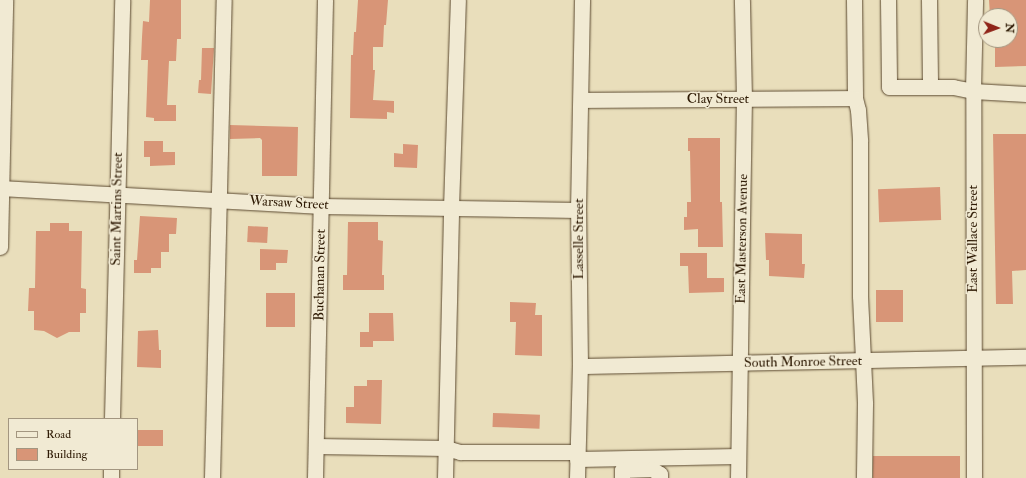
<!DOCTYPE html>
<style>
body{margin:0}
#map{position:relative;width:1026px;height:478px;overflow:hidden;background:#e9debb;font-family:"IM FELL Double Pica",serif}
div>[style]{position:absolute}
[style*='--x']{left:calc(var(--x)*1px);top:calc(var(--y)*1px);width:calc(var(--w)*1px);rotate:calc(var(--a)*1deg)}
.building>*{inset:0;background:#d89577;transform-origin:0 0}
.roads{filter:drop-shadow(0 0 1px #5c4a31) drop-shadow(0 0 1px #5c4a31)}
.minor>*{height:15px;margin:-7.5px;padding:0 7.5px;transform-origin:7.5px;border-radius:7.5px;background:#f1ead3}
span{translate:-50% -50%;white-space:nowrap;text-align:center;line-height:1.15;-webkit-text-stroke:3px #f1ead3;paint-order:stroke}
.street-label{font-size:14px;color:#2d1903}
.legend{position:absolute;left:8px;top:418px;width:130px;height:52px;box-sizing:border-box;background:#f1ead3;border:1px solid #a39680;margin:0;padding:5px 7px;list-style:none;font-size:12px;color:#2d1903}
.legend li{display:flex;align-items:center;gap:8px;height:20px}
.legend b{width:20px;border:1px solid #a39680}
.north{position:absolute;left:978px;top:8px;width:40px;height:40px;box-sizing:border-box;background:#f1ead3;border:1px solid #a39680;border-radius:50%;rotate:91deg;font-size:11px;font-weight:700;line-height:16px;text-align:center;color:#2d1903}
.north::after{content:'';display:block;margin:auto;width:14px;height:18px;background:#8f2418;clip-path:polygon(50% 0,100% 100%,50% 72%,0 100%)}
</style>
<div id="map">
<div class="building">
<i style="clip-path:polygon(150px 0,181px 0,181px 39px,177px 39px,176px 61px,169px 61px,167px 105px,176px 105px,176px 121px,154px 121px,154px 118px,146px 117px,148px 60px,141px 60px,142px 37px,143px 21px,149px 22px)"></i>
<i style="clip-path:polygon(358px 0,388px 0,386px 25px,384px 25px,383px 47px,373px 47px,373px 70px,375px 70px,373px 100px,394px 101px,394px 113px,387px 112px,387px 119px,350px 118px,351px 55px,353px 55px,354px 32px,356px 32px)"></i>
<i style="clip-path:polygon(989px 0,1026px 0,1026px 66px,995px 67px,995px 40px,1010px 40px,1010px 16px,990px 16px)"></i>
<i style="clip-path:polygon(202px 48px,214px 48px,211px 94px,198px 93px,199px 80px,201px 80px)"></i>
<i style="clip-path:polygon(230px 125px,298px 127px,297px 176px,262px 176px,262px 140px,260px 138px,230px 139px)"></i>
<i style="clip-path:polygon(993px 134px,1026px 134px,1026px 270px,1012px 271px,1013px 304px,996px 304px)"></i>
<i style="clip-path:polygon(688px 138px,720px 138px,720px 202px,722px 202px,723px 247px,698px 247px,698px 229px,684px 230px,684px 217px,687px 217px,687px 202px,691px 202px,690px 151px,688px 151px)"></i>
<i style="clip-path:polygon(144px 141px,163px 141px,163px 152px,175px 152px,175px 165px,150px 166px,150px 157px,144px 157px)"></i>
<i style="clip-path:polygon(403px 144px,418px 145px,417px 168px,394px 167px,394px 153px,403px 154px)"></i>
<i style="left:940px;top:187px;width:33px;height:62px;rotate:88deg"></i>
<i style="clip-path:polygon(140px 216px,177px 218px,176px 234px,169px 234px,169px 252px,161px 252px,161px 268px,151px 268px,151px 273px,134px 273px,134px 260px,137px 260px)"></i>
<i style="clip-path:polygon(348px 222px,378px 222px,378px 240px,383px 241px,382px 275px,384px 275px,384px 290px,343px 290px,343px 275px,347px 275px)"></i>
<i style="clip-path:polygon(50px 223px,69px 223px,69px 231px,82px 231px,81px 288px,86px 289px,86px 313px,80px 313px,80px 332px,69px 332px,57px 338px,44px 331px,34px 330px,34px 311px,28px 311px,29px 288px,35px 288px,36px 231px,50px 231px)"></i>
<i style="left:248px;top:226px;width:20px;height:16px;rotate:3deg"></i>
<i style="clip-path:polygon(765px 233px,802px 234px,802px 264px,805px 264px,804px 278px,769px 276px,769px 260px,766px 260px)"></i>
<i style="clip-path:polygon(260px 249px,288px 250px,287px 263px,276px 263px,276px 270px,260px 270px)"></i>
<i style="clip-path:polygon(680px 253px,707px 253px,707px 278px,724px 278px,724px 292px,689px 293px,688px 266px,680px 266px)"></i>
<i style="left:903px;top:290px;width:32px;height:27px;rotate:90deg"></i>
<i style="left:266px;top:293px;width:29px;height:34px"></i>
<i style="clip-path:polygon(510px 302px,536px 303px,535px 315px,542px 315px,542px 356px,515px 355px,516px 322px,510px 322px)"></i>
<i style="clip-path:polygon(369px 313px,393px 313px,394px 341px,373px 341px,373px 347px,360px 347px,360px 332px,369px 332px)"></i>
<i style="clip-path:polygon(158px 330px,159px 350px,161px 350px,161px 368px,137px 367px,138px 331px)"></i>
<i style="clip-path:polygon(367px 380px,382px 380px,381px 424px,346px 423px,346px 407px,354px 407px,354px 386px,367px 386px)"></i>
<i style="left:493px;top:413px;width:47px;height:14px;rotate:2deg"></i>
<i style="left:163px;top:430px;width:16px;height:26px;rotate:90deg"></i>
<i style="left:960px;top:456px;width:22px;height:87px;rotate:90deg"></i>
</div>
<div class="roads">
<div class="minor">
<i style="--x:854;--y:0;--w:98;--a:89.4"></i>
<i style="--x:855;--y:98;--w:12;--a:76"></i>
<i style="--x:858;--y:110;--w:31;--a:86"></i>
<i style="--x:860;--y:141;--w:155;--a:90"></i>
<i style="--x:860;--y:296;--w:108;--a:87.3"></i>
<i style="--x:865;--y:404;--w:74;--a:90.8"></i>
<i style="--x:888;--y:0;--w:87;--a:89.3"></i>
<i style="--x:889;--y:87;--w:64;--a:0"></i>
<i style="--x:953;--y:87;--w:20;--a:11"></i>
<i style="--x:973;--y:91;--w:53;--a:3.2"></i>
<i style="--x:929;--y:0;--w:86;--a:89.3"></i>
<i style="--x:581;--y:100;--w:274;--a:-0.4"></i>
<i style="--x:0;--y:188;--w:322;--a:3.2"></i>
<i style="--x:321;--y:206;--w:257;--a:0.9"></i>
<i style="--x:0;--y:247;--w:247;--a:-88.8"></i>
<i style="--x:580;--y:366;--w:446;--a:-1.2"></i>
<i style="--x:112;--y:419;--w:419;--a:-88.6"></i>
<i style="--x:316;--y:446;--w:130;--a:0.9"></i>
<i style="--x:446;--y:448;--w:15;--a:16"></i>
<i style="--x:460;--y:452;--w:117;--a:0"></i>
<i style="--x:577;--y:459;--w:161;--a:-1.1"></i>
<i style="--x:111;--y:478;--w:9;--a:-90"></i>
<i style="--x:212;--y:478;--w:478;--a:-88.6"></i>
<i style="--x:315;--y:478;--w:478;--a:-88.8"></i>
<i style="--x:445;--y:478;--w:270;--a:-88.7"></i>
<i style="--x:451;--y:208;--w:208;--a:-88.1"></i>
<i style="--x:577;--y:478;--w:112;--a:-88.5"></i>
<i style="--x:580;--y:366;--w:156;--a:-90.7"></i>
<i style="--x:578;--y:210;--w:210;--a:-88.9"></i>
<i style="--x:622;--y:478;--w:8;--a:-90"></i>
<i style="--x:622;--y:470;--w:30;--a:-2"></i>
<i style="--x:652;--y:469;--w:9;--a:32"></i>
<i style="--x:660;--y:474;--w:4;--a:90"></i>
<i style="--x:738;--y:478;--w:379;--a:-89.1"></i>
<i style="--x:744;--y:99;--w:99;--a:-91.2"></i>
<i style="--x:974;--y:478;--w:387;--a:-90.1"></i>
<i style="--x:973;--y:91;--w:91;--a:-88.7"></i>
</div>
</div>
<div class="street-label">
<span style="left:718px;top:99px">Clay Street</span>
<span style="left:289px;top:203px;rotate:3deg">Warsaw Street</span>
<span style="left:117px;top:209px;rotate:-89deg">Saint Martins Street</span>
<span style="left:579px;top:239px;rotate:-90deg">Lasselle Street</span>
<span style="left:742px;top:239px;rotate:-89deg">East Masterson Avenue</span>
<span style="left:973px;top:239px;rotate:-90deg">East Wallace Street</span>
<span style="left:320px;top:275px;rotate:-89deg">Buchanan Street</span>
<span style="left:803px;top:362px;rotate:-1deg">South Monroe Street</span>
</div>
<ul class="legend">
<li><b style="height:5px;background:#f1ead3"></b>Road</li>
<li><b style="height:11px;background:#d89577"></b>Building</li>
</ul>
<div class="north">N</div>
</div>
